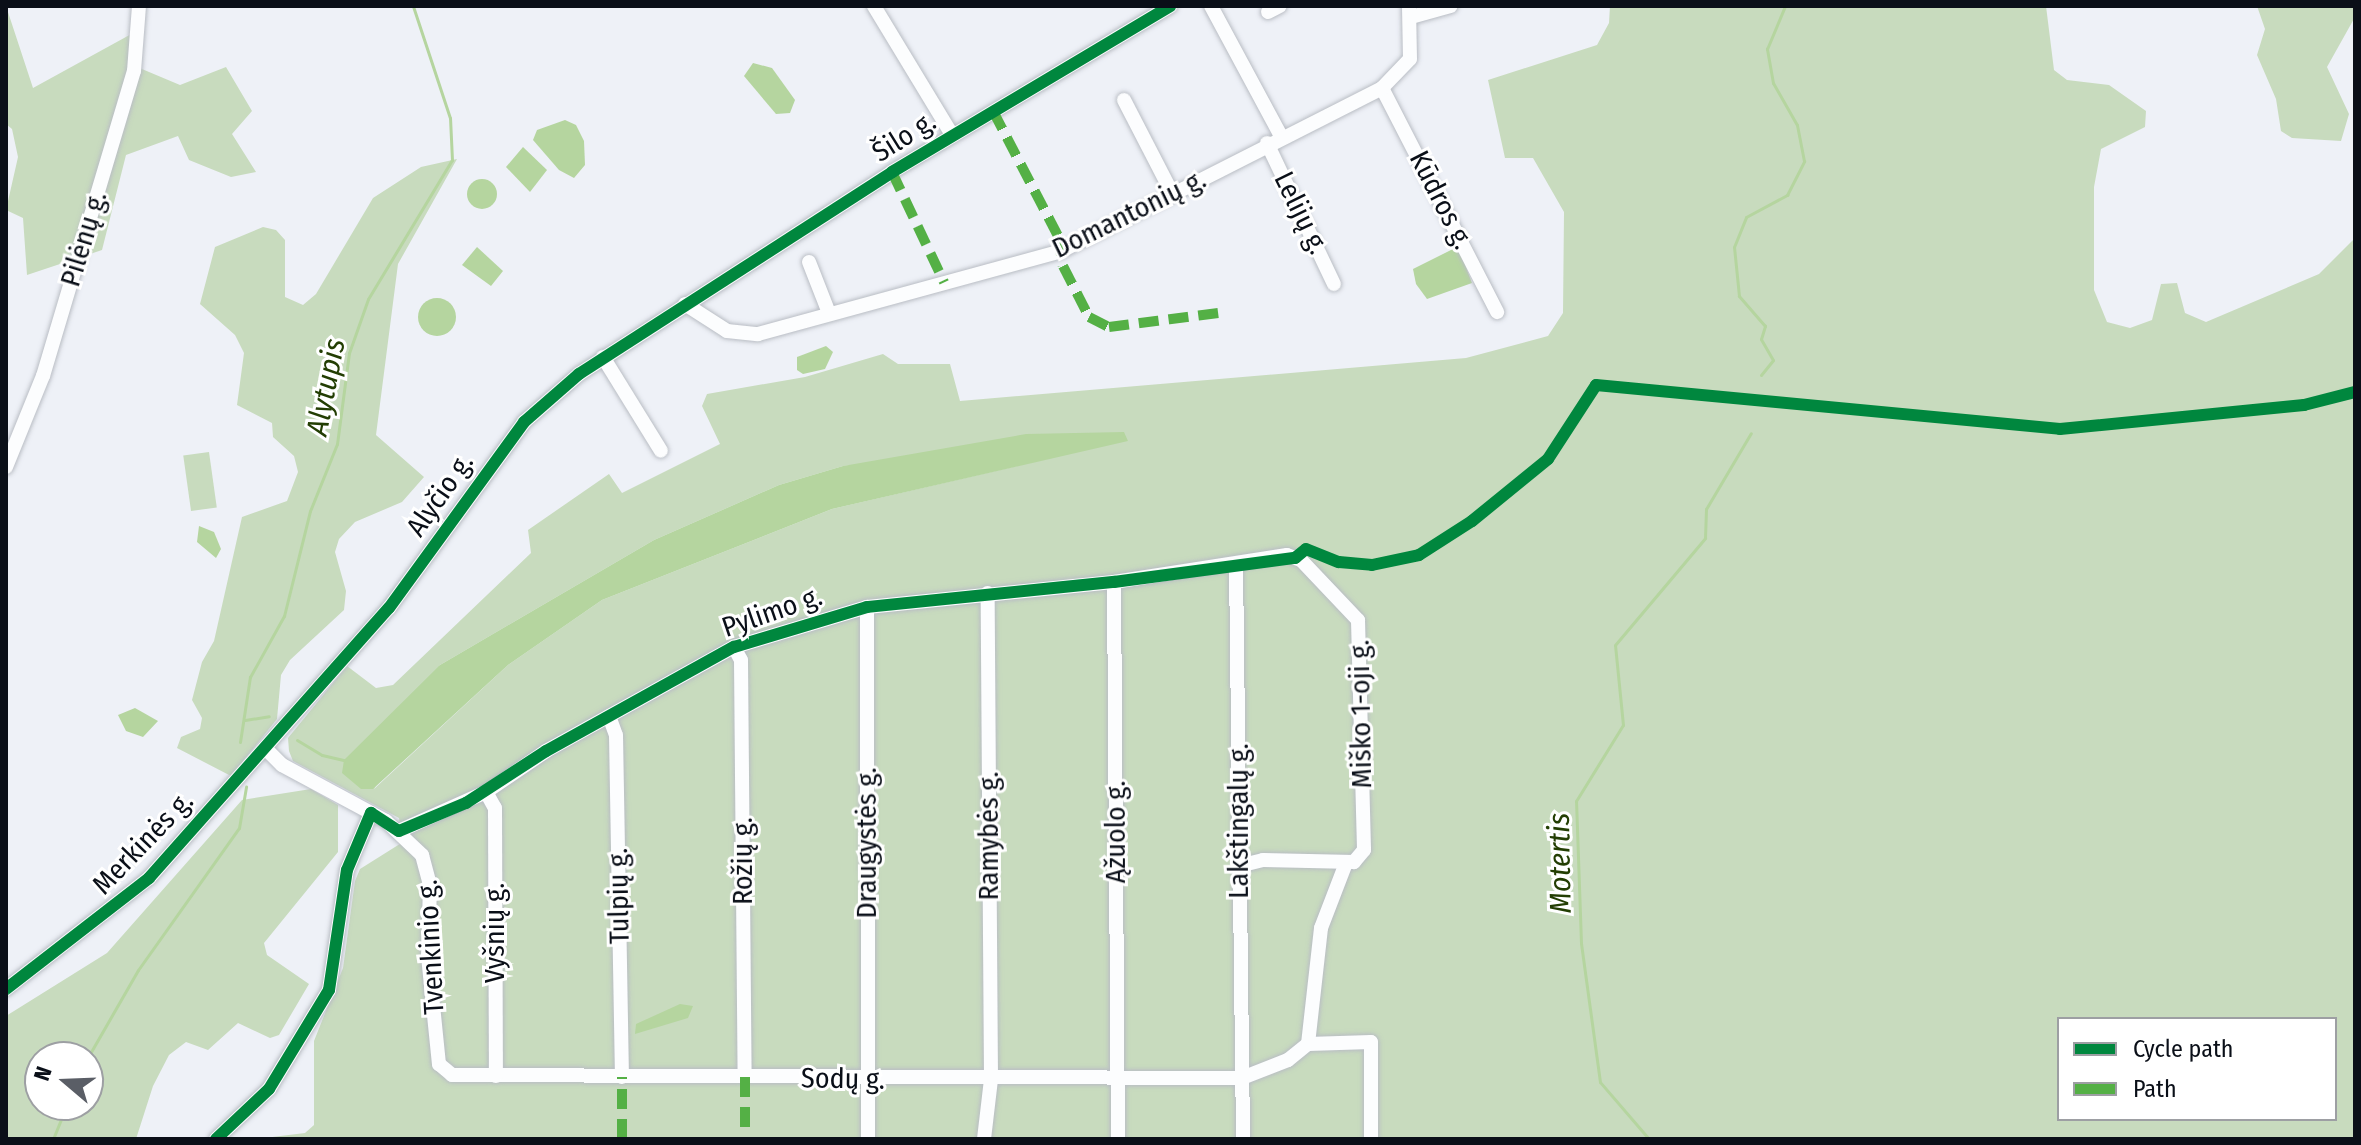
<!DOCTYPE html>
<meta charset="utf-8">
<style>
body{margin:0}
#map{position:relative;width:2361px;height:1145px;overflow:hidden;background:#eef1f7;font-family:"Fira Sans Condensed",sans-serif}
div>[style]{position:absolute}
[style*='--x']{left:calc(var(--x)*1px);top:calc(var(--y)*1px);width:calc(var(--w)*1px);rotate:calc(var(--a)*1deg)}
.green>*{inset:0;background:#c8dbbe;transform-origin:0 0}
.water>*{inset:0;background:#b5d59f}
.round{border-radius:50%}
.stream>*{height:3px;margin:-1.5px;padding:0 1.5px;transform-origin:1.5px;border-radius:1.5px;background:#b5d59f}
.roads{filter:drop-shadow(0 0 2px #b9bdc4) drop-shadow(0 0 2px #b9bdc4)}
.street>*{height:14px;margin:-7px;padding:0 7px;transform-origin:7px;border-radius:7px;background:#fcfdfe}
.quiet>*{height:10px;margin-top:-5px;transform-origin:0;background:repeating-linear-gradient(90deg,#54b045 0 20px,transparent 0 30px)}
.cycleway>*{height:12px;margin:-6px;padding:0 6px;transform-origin:6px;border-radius:6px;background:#00873e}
span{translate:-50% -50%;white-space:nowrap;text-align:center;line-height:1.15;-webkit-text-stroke:6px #fff;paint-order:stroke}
.street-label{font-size:28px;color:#0a0f18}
.water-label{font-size:30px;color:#233e03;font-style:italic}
.frame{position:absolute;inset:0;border:8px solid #0a0f18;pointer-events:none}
.legend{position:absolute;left:2057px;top:1017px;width:280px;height:104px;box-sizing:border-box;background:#fff;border:2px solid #9d9fa3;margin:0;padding:10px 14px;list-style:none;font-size:24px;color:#0a0f18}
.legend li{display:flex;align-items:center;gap:16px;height:40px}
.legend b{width:40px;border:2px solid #9d9fa3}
.north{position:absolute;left:24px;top:1041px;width:80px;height:80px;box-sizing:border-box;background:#fff;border:2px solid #9d9fa3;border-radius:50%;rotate:289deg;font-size:22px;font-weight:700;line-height:32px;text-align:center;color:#0a0f18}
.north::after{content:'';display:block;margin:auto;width:28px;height:36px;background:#5a5e66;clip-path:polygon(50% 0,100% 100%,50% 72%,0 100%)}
</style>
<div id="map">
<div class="green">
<i style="clip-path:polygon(6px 6px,33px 88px,135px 32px,130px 64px,180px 85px,226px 67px,252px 111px,232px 134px,256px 172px,231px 177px,189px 160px,178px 136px,126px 155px,102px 250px,27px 275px,23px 218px,6px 210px,18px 157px,12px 129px,6px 124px)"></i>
<i style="clip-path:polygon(evenodd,1610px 6px,2046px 6px,2054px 70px,2067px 80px,2109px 85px,2146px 111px,2145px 127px,2101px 149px,2094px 187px,2094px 290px,2107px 322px,2130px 328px,2152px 320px,2161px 284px,2177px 283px,2185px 313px,2206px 322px,2319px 274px,2355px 238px,2355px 1139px,256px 1139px,305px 1133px,314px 1125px,314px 1041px,343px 968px,355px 881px,360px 869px,403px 842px,399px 818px,293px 761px,289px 751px,288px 738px,347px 666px,376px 688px,393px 685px,531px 553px,528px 530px,609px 474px,622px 493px,720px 444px,702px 406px,707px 394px,805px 377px,883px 354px,898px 364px,950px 364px,960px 401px,1466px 358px,1548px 336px,1563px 313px,1564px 212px,1533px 158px,1505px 158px,1488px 80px,1597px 45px,1609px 23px,1610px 6px,1128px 440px,832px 509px,602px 600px,508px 665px,374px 789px,440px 665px,654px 540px,779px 485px,843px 466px,1128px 440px,1610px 6px,2059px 1019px,2335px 1019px,2335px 1119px,2059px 1119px,2059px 1019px)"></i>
<i style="clip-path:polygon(2257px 6px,2355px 6px,2355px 17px,2327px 67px,2349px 114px,2341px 141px,2292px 138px,2281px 131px,2276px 99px,2257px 55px,2265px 29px)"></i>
<i style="clip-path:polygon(457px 159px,398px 264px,376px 435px,424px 477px,402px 502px,355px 522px,339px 539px,335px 552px,346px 591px,344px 610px,290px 660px,281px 675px,277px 719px,231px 776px,177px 748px,181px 737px,200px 729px,202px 718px,192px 700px,202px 662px,214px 641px,242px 517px,287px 501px,298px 472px,294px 456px,273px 437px,272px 423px,237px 405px,244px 353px,235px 335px,200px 304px,215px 247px,263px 227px,276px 230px,285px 240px,285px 297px,303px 305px,316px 294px,373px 198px,421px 167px)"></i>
<i style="left:209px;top:452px;width:56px;height:26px;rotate:82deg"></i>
<i style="clip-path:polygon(evenodd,311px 789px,338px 805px,338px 852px,264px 943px,267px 955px,309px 984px,279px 1035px,270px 1038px,238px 1023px,208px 1050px,186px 1042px,169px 1055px,153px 1086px,136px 1139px,6px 1139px,6px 1016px,107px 953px,242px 800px,311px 789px,88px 1057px,88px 1105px,40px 1105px,40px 1057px,88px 1057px)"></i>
</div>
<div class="water">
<i style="clip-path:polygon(753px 63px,772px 68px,795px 100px,790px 113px,776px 114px,744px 76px)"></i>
<i style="clip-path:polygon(565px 120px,576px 125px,584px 141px,585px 165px,574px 178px,559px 170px,533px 140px,537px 130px)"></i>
<i style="clip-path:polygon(523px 147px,547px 170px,530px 192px,506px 167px)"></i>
<i class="round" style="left:467px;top:179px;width:30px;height:30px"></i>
<i style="clip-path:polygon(477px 247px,503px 271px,491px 286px,462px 265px)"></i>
<i style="clip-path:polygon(1453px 249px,1461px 254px,1472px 283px,1427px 299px,1416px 284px,1413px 269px)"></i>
<i class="round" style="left:418px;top:298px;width:38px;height:38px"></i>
<i style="clip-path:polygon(826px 346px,833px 352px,825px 369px,803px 374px,797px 370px,797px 357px)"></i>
<i style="clip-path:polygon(1124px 432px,1128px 441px,832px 509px,602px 600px,508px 665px,373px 789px,361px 789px,342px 773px,344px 760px,440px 665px,654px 540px,779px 485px,843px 466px,1026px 434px)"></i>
<i style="clip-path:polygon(199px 526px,214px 532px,221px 549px,216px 558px,197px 542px)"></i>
<i style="clip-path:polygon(135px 708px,158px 721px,143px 737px,126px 731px,118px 715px)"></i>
<i style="clip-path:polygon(680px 1004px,693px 1006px,688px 1018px,635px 1034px,636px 1024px)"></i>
</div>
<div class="stream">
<i style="--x:1761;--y:375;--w:19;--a:-51"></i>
<i style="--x:1773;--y:360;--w:24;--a:-120"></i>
<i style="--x:1761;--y:339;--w:14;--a:-73"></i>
<i style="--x:1765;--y:326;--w:40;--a:-131"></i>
<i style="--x:1739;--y:296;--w:49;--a:-95.8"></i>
<i style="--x:1734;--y:247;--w:32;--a:-68"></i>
<i style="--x:1746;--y:217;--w:47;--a:-28.2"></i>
<i style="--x:1787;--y:195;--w:38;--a:-63"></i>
<i style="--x:1804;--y:161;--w:37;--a:-101"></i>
<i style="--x:1797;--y:125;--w:48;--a:-119.7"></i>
<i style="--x:1773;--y:83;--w:35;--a:-100"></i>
<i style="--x:1767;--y:49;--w:47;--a:-67.3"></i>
<i style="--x:245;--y:720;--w:24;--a:-9"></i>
<i style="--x:297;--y:740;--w:29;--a:31"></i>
<i style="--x:322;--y:755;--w:23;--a:13"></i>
<i style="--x:240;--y:742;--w:66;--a:-81.3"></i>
<i style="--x:250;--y:677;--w:70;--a:-60.9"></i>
<i style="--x:284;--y:616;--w:108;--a:-76.1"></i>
<i style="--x:310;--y:511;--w:72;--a:-68.1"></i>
<i style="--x:337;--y:444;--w:92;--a:-82.5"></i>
<i style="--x:349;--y:353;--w:57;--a:-70.6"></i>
<i style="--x:368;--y:299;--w:162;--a:-58.9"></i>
<i style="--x:452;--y:160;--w:42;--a:-92.7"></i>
<i style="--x:450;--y:118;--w:118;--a:-108.3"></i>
<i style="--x:88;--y:1057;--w:100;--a:-60.1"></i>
<i style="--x:138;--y:970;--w:174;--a:-54.6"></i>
<i style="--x:239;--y:828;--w:42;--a:-80.3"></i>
<i style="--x:53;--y:1139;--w:37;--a:-68"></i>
<i style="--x:1649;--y:1139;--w:75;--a:-130.7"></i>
<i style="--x:1600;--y:1082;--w:140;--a:-97.8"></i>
<i style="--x:1581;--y:943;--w:142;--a:-92"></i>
<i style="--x:1576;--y:801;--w:89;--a:-58.3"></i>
<i style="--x:1623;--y:725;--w:80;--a:-95.7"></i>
<i style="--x:1615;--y:645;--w:140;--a:-49.9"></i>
<i style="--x:1705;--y:538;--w:29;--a:-88"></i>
<i style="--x:1706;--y:509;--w:88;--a:-59.4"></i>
</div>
<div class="roads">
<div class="street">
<i style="--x:874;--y:6;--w:151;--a:58.8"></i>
<i style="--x:1211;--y:6;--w:148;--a:61.7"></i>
<i style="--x:1268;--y:12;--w:13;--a:-27"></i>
<i style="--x:1411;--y:17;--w:41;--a:-15.4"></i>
<i style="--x:1382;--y:88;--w:252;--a:62.8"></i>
<i style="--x:1124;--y:100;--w:107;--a:62.7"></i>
<i style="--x:1267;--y:143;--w:156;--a:64.6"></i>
<i style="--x:809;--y:262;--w:55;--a:68.6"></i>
<i style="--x:685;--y:304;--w:50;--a:32.7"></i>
<i style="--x:727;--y:331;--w:31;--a:6"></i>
<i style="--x:758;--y:334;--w:314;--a:-15.3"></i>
<i style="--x:1061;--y:251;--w:360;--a:-26.9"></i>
<i style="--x:1382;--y:88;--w:40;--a:-46"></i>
<i style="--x:1410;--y:59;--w:53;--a:-91.1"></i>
<i style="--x:603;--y:357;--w:110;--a:58.3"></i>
<i style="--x:6;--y:467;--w:98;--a:-67.9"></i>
<i style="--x:43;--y:376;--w:318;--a:-73.4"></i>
<i style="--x:134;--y:71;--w:65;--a:-85.6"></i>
<i style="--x:1236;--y:564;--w:575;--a:89.3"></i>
<i style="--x:1114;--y:582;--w:557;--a:89.59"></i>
<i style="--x:867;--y:607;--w:532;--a:89.89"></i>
<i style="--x:734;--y:647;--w:15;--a:62"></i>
<i style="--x:741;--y:660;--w:417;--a:89.5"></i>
<i style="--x:609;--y:716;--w:20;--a:70"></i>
<i style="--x:616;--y:735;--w:342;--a:89"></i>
<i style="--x:265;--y:748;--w:24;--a:45"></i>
<i style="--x:282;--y:765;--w:118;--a:28.3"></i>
<i style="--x:386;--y:821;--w:50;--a:43.4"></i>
<i style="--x:422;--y:855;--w:31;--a:75"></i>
<i style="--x:430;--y:885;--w:71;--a:91.6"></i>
<i style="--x:428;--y:956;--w:109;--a:84.2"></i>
<i style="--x:439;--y:1064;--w:17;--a:40"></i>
<i style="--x:452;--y:1075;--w:790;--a:0.22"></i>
<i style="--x:1242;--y:1078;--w:49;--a:-21.4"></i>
<i style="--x:1288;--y:1060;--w:26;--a:-39"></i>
<i style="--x:1308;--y:1044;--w:63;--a:-1.8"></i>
<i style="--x:1371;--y:1042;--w:97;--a:90"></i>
<i style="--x:486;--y:792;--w:18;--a:61"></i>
<i style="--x:495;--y:808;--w:268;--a:89.8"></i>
<i style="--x:399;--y:831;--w:95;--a:-24.1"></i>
<i style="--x:486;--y:792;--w:73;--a:-34.3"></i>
<i style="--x:546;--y:751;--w:215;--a:-29"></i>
<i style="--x:734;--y:647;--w:139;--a:-16.7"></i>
<i style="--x:867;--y:607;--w:248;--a:-5.8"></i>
<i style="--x:1114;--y:582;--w:175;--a:-8.9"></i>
<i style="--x:1287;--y:555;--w:15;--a:20"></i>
<i style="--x:1301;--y:560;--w:83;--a:46.5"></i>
<i style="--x:1358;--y:620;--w:230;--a:88.5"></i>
<i style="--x:1364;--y:850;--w:16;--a:130"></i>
<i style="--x:1354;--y:862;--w:91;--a:-178.7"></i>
<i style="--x:1263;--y:860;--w:25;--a:166"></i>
<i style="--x:6;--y:989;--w:181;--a:-37.8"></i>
<i style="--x:149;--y:878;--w:361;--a:-48.4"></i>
<i style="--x:389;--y:608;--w:230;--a:-54"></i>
<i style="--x:524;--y:422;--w:73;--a:-41.1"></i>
<i style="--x:579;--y:374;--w:373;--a:-32.8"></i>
<i style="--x:892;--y:172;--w:324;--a:-30.8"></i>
<i style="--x:1308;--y:1044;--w:117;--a:-83.6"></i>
<i style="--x:1321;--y:928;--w:70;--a:-69"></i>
<i style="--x:216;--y:1139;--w:73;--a:-43.3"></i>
<i style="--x:269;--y:1089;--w:116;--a:-58.8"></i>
<i style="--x:329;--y:990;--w:121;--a:-81.5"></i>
<i style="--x:347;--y:870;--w:62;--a:-67.2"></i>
<i style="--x:984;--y:1139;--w:60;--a:-83.3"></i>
<i style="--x:991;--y:1079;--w:486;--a:-90.4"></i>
</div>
</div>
<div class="quiet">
<i style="--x:993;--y:111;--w:141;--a:62.5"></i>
<i style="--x:1058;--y:236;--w:30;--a:81"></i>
<i style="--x:1063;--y:266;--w:57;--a:63"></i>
<i style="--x:1089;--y:317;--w:22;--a:27"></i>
<i style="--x:1109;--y:327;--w:118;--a:-7.3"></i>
<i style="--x:892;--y:172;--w:122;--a:64.7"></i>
<i style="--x:745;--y:1077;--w:62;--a:90"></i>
<i style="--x:622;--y:1139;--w:62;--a:-90"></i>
</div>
<div class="cycleway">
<i style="--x:6;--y:989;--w:181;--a:-37.8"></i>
<i style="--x:149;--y:878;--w:361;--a:-48.4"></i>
<i style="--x:389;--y:608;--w:230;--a:-54"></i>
<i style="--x:524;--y:422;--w:73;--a:-41.1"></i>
<i style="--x:579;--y:374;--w:373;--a:-32.8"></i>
<i style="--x:892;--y:172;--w:324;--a:-30.8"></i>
<i style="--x:216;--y:1139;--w:73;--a:-43.3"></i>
<i style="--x:269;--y:1089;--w:116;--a:-58.8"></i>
<i style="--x:329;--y:990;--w:121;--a:-81.5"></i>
<i style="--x:347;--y:870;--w:62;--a:-67.2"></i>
<i style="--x:371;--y:813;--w:33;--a:33"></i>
<i style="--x:399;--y:831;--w:73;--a:-22.7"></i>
<i style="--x:466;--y:803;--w:95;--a:-33"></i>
<i style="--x:546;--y:751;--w:215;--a:-29"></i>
<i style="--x:734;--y:647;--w:139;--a:-16.7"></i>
<i style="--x:867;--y:607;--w:248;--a:-5.8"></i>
<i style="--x:1114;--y:582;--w:183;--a:-7.6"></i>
<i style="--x:1295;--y:558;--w:14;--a:-39"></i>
<i style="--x:1306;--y:549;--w:35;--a:22"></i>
<i style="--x:1339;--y:562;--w:33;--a:5"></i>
<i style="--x:1372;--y:565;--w:48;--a:-12"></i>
<i style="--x:1419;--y:555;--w:63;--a:-32.7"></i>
<i style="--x:1472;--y:521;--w:98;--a:-39.2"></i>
<i style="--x:1548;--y:459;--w:88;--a:-57"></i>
<i style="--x:1596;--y:385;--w:466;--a:5.4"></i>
<i style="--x:2060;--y:429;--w:245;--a:-5.6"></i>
<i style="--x:2304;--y:405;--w:53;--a:-14.3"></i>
</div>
<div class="street-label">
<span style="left:904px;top:137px;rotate:-32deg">Šilo g.</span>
<span style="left:1441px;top:200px;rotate:63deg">Kūdros g.</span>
<span style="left:1301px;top:213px;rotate:64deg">Lelijų g.</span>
<span style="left:1129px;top:214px;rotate:-26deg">Domantonių g.</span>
<span style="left:84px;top:239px;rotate:-73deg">Pilėnų g.</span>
<span style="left:440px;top:495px;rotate:-55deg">Alyčio g.</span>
<span style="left:772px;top:612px;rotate:-19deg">Pylimo g.</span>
<span style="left:1361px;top:714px;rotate:-91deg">Miško 1-oji g.</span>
<span style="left:1239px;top:821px;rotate:-90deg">Lakštingalų g.</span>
<span style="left:1116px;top:832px;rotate:-90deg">Ąžuolo g.</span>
<span style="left:989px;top:836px;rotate:-90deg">Ramybės g.</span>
<span style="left:143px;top:843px;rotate:-46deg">Merkinės g.</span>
<span style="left:867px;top:843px;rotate:-90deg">Draugystės g.</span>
<span style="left:743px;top:861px;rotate:-90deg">Rožių g.</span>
<span style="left:619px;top:896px;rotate:-91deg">Tulpių g.</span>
<span style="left:495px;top:933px;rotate:-90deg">Vyšnių g.</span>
<span style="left:431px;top:947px;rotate:-93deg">Tvenkinio g.</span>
<span style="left:843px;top:1079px;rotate:1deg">Sodų g.</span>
</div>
<div class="water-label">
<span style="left:326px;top:387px;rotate:-79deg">Alytupis</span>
<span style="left:1560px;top:863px;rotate:-91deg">Motertis</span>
</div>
<div class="frame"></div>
<ul class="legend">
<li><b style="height:10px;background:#00873e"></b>Cycle path</li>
<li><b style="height:10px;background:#54b045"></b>Path</li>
</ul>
<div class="north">N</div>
</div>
